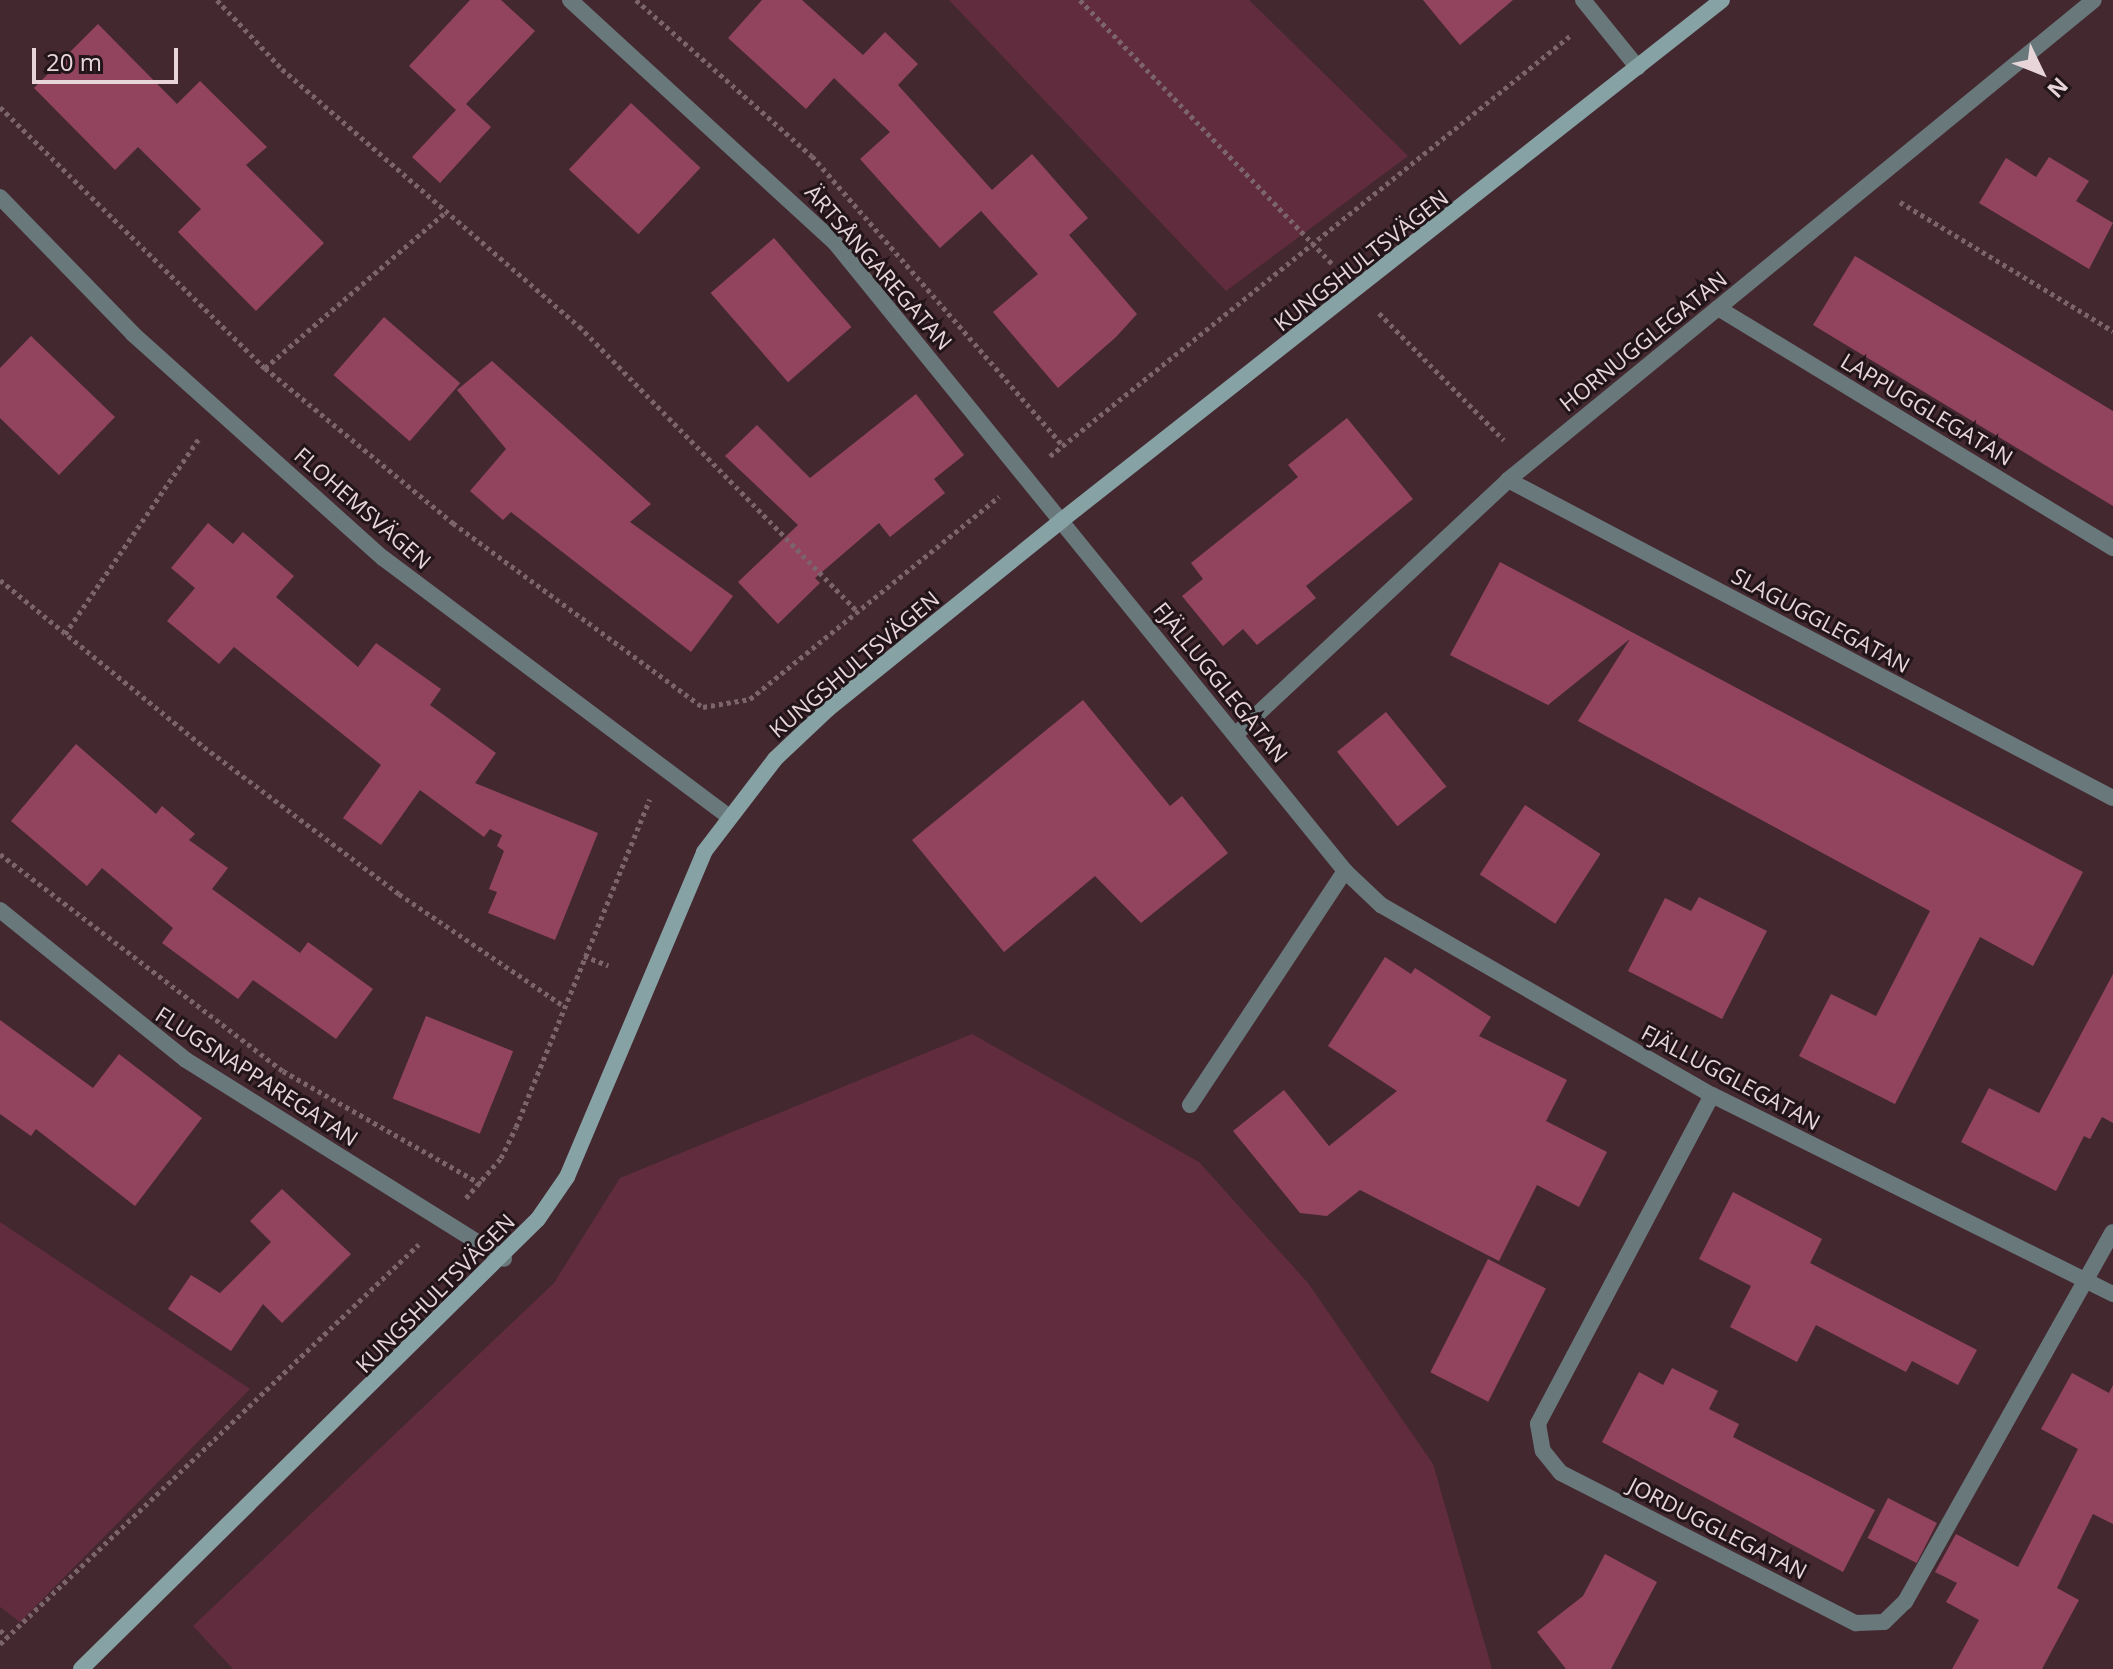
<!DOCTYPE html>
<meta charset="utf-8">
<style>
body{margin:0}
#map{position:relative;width:2113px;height:1669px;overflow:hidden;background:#442830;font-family:"Open Sans",sans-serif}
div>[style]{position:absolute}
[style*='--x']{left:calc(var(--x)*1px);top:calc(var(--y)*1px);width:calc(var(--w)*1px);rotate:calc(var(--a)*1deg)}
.green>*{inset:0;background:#612c3e}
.building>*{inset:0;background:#92445f;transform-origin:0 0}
.path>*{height:5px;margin-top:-2.5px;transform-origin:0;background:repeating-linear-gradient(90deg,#7c646b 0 4px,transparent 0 8px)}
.street>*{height:16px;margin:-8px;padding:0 8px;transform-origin:8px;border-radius:8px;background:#69797b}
.secondary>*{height:16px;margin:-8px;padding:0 8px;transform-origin:8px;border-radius:8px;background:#87a2a4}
span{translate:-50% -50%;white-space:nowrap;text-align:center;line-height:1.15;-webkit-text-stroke:6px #221519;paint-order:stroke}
.street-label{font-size:22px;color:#e8d5da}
.north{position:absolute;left:2001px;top:32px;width:80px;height:80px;-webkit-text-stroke:6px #221519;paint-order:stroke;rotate:133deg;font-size:22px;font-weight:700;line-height:32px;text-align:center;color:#e8d5da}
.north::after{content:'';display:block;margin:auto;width:28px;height:36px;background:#e8d5da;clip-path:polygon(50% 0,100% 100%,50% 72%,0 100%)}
.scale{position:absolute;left:32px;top:48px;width:146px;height:36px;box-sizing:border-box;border:4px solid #e8d5da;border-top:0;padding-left:10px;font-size:24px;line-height:28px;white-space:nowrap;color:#e8d5da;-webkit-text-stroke:6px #221519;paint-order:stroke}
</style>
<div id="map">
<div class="green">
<i style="clip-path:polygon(949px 0,1249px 0,1408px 156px,1226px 291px)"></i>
<i style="clip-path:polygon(972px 1034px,1199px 1162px,1308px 1283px,1433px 1464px,1492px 1669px,233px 1669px,193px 1626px,554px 1283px,620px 1178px)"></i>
<i style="clip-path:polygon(0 1222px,250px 1389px,20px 1622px,0 1607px)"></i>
</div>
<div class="building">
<i style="clip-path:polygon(470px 0,501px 0,535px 31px,466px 104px,491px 127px,440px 183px,412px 157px,456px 110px,409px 66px)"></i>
<i style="clip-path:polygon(762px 0,802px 0,863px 55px,885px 32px,918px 64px,898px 85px,992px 190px,1032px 154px,1088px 218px,1069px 235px,1137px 314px,1116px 337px,1058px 388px,993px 312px,1038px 274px,981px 211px,940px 248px,860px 159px,890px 132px,834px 78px,806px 109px,728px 38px)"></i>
<i style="clip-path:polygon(1423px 0,1513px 0,1460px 45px)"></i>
<i style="clip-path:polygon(98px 24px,177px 104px,200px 81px,267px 147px,246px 165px,324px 243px,256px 311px,178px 232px,201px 209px,138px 147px,115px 170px,34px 88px)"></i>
<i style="left:631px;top:103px;width:95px;height:91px;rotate:43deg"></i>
<i style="clip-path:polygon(2049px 157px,2089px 181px,2076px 201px,2113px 223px,2089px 269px,1979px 203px,2006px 158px,2036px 177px)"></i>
<i style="left:774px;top:238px;width:118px;height:84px;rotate:49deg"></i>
<i style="clip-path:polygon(1855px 256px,2113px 411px,2113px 506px,1813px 325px)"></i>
<i style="left:384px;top:317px;width:101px;height:77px;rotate:41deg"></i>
<i style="clip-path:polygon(31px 336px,115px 417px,59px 475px,0 418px,0 368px)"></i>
<i style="clip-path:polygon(492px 361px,651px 504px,630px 522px,733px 596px,691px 652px,511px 512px,503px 520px,470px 491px,506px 449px,457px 390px)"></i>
<i style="clip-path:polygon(916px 394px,964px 455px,934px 479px,945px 493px,890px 537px,879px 523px,815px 578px,820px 583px,778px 624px,738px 582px,798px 525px,725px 456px,757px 425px,810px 478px)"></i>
<i style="clip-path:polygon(1347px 418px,1413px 499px,1306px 586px,1316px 598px,1257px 645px,1243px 629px,1223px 646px,1182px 596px,1203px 579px,1191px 563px,1298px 477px,1288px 465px)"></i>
<i style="clip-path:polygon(208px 523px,233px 544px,243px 532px,294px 576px,276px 597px,358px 667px,376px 643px,441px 689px,430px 705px,496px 753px,475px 783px,598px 833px,555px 940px,488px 913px,497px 892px,489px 889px,504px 851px,497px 846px,502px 835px,490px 829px,484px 837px,420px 790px,381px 845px,343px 818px,381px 765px,234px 647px,219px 664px,167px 621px,195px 588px,171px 568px)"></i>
<i style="clip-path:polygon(1500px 562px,2083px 872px,2033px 966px,1980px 937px,1895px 1104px,1799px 1056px,1831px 994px,1876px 1016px,1930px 911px,1578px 721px,1630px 639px,1548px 705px,1450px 655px)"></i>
<i style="clip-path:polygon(1083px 700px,1170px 806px,1182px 796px,1228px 853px,1141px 923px,1095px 876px,1004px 952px,912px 840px)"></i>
<i style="left:1386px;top:712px;width:96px;height:63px;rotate:51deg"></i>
<i style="clip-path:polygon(76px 744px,156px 814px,162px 806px,195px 834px,189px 840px,228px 868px,212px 889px,300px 953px,308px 942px,373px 989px,336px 1039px,253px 980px,238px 999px,162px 943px,173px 928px,102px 868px,87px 886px,11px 821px)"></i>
<i style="left:1525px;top:805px;width:90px;height:83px;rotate:33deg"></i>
<i style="clip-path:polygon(1699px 897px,1767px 931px,1722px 1019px,1628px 971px,1665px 898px,1691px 911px)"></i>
<i style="clip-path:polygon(1385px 957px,1411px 974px,1415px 968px,1491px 1017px,1479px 1036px,1567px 1080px,1546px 1121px,1607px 1152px,1579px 1207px,1537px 1185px,1499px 1261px,1360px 1190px,1327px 1216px,1300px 1213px,1233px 1131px,1284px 1090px,1329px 1146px,1397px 1091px,1328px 1046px)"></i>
<i style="clip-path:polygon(2113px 974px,2113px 1123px,2102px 1117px,2090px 1139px,2084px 1136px,2056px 1191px,1961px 1142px,1989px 1088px,2039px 1113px)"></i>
<i style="left:426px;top:1016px;width:94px;height:89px;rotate:22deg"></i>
<i style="clip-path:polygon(0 1020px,93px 1088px,119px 1054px,202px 1118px,135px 1206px,36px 1129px,31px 1136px,0 1114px)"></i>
<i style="clip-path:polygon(282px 1189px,351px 1254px,282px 1323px,263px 1304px,231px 1351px,168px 1309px,191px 1275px,220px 1293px,271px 1242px,250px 1221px)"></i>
<i style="clip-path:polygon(1733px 1192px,1822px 1239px,1810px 1263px,1977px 1350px,1958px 1385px,1912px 1361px,1906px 1372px,1816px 1325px,1797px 1362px,1730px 1327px,1751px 1286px,1699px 1259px)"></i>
<i style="left:1488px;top:1259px;width:65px;height:127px;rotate:27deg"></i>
<i style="clip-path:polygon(1672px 1368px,1718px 1391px,1709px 1409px,1739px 1424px,1733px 1437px,1875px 1510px,1843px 1572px,1602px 1442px,1639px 1372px,1663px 1385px)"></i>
<i style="clip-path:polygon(2072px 1373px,2109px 1393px,2113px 1385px,2113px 1524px,2093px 1514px,2057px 1588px,2079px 1600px,2042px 1669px,1952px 1669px,1979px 1620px,1946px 1602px,1957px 1583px,1935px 1572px,1956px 1534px,2018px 1567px,2078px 1449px,2041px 1429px)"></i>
<i style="left:1888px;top:1498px;width:55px;height:45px;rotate:27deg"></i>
<i style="clip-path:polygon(1605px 1554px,1657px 1582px,1611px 1669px,1566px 1669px,1537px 1632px,1583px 1596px)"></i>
</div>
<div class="path">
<i style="--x:217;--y:0;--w:95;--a:46.7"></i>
<i style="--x:282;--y:69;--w:393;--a:40.9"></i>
<i style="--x:579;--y:326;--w:397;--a:45.7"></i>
<i style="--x:636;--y:0;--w:235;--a:41.6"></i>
<i style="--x:812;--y:156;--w:384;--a:49.1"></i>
<i style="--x:1080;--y:0;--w:366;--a:46.3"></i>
<i style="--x:0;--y:107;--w:372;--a:44.6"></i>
<i style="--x:265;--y:368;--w:244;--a:39.5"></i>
<i style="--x:453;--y:523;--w:310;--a:36.4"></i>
<i style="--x:703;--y:707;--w:48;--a:-9.7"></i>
<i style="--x:750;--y:699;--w:321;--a:-39.1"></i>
<i style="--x:1900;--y:202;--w:249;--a:31.2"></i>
<i style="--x:1379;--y:313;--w:178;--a:45.5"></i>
<i style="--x:265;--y:368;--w:239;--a:-40.8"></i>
<i style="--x:1050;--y:456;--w:670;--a:-38.94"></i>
<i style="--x:0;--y:580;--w:264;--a:39.3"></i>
<i style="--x:204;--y:747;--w:244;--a:37"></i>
<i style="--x:399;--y:894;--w:199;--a:34.2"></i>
<i style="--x:65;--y:634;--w:239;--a:-55.6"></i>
<i style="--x:0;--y:854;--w:357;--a:37.5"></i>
<i style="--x:283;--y:1071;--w:228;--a:29.7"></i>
<i style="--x:584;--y:956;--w:26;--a:21"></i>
<i style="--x:466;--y:1198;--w:53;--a:-48.8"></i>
<i style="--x:501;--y:1158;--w:34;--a:-64"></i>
<i style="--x:516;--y:1127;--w:354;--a:-67.8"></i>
<i style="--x:0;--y:1630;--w:10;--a:45"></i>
<i style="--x:0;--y:1644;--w:579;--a:-43.67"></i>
</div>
<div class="street">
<i style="--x:570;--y:0;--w:361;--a:42.5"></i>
<i style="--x:836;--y:244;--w:808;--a:50.93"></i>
<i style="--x:1345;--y:871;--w:50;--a:43.4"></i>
<i style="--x:1381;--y:905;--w:382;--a:29.9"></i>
<i style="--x:1712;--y:1095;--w:448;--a:26.4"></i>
<i style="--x:1583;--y:0;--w:87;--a:51"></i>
<i style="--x:0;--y:197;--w:191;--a:45.8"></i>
<i style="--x:133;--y:334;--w:336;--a:41.9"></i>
<i style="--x:383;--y:558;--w:431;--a:36.8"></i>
<i style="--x:1718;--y:308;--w:462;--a:31.3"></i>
<i style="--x:1508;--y:480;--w:683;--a:27.73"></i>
<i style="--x:1235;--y:735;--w:374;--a:-43"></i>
<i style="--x:1508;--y:480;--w:757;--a:-39.32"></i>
<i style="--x:0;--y:910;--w:239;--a:38.9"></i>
<i style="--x:186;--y:1060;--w:375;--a:32"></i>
<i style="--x:1712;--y:1095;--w:372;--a:117.9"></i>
<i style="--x:1538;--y:1424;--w:27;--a:80"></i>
<i style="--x:1543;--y:1451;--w:28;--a:51"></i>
<i style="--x:1561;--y:1473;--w:331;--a:27"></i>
<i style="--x:1856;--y:1623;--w:28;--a:-2"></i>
<i style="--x:1884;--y:1622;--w:29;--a:-44"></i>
<i style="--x:1905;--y:1602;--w:424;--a:-60.7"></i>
<i style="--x:1190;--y:1105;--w:281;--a:-56.5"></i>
</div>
<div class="secondary">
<i style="--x:81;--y:1669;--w:641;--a:-44.56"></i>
<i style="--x:538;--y:1219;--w:51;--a:-55.4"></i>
<i style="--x:567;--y:1177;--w:353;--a:-67.1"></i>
<i style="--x:704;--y:852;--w:117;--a:-52.6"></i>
<i style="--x:775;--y:759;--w:73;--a:-43.3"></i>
<i style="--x:828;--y:709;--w:301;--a:-38.9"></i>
<i style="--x:1062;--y:520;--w:840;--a:-38.23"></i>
</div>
<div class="street-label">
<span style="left:1361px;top:260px;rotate:-38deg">KUNGSHULTSVÄGEN</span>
<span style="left:879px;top:267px;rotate:49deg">ÄRTSÅNGAREGATAN</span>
<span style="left:1643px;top:341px;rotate:-39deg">HORNUGGLEGATAN</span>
<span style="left:1927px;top:409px;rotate:31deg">LAPPUGGLEGATAN</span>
<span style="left:363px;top:508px;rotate:41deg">FLOHEMSVÄGEN</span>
<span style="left:1821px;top:620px;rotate:28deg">SLAGUGGLEGATAN</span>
<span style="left:854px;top:664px;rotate:-40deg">KUNGSHULTSVÄGEN</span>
<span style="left:1221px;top:682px;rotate:51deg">FJÄLLUGGLEGATAN</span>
<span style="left:257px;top:1076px;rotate:33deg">FLUGSNAPPAREGATAN</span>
<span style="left:1731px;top:1077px;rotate:28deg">FJÄLLUGGLEGATAN</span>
<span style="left:435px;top:1293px;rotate:-45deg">KUNGSHULTSVÄGEN</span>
<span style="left:1718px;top:1528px;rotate:27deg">JORDUGGLEGATAN</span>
</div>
<div class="north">N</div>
<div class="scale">20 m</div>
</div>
